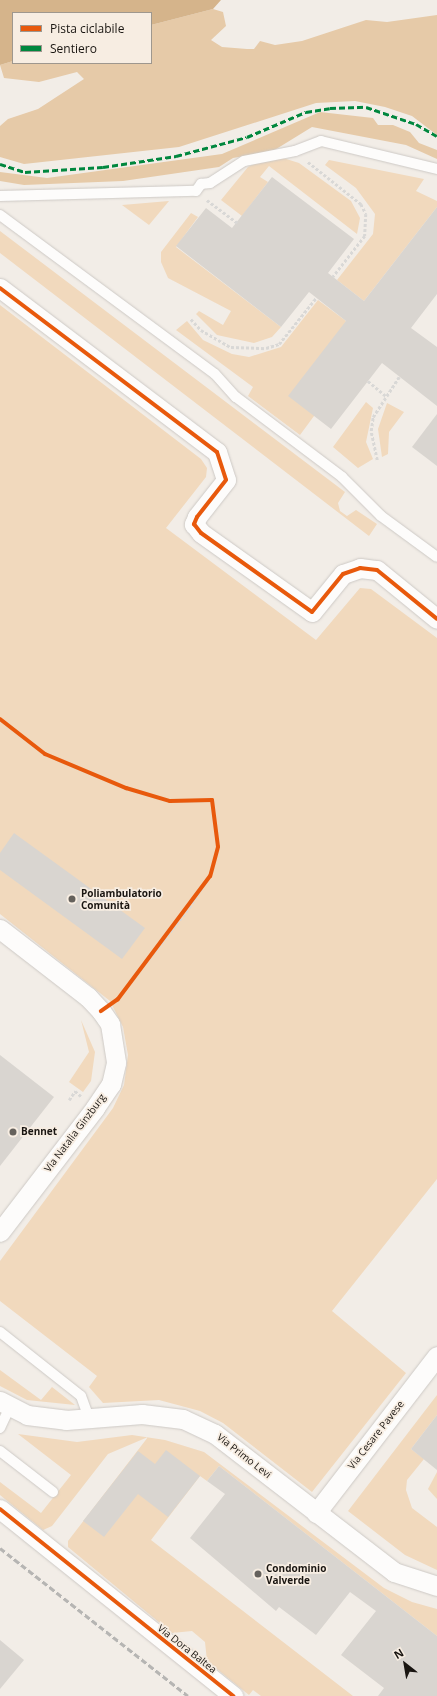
<!DOCTYPE html>
<meta charset="utf-8">
<style>
body{margin:0}
#map{position:relative;width:437px;height:1696px;overflow:hidden;background:#f2ede7;font-family:"Open Sans",sans-serif}
div>[style]{position:absolute}
[style*='--x']{left:calc(var(--x)*1px);top:calc(var(--y)*1px);width:calc(var(--w)*1px);rotate:calc(var(--a)*1deg)}
.green>*{inset:0;background:#f1d9bd}
.forest>*{inset:0;background:#e6caa8}
.water>*{inset:0;background:#d5b48b}
.building>*{inset:0;background:#d9d5d0}
.path>*{height:2.5px;margin-top:-1.25px;transform-origin:0;background:repeating-linear-gradient(90deg,#d9d8d6 0 3px,transparent 0 5px)}
.roads{filter:drop-shadow(0 0 1px #cdc9c5) drop-shadow(0 0 1px #cdc9c5)}
.lane>*{height:10px;margin:-5px;padding:0 5px;transform-origin:5px;border-radius:5px;background:#fdfcfb}
.street>*{height:19px;margin:-9.5px;padding:0 9.5px;transform-origin:9.5px;border-radius:9.5px;background:#fdfcfb}
.rail>*{height:3px;margin-top:-1.5px;transform-origin:0;background:repeating-linear-gradient(90deg,#b6b5b3 0 6px,transparent 0 9px)}
.quiet>*{height:3px;margin-top:-1.5px;transform-origin:0;background:repeating-linear-gradient(90deg,#00873e 0 6px,transparent 0 9px)}
.cycleway>*{height:4px;margin:-2px;padding:0 2px;transform-origin:2px;border-radius:2px;background:#e8590c}
.dots>*{width:11px;height:11px;translate:-50% -50%;box-sizing:border-box;border:2px solid #f7ede2;border-radius:50%}
span{translate:-50% -50%;white-space:nowrap;text-align:center;line-height:1.15;-webkit-text-stroke:3.5px #f7ede2;paint-order:stroke}
.poi-label{font-size:10px;color:#191511;font-weight:700}
.left{translate:0 -50%;text-align:left}
.street-label{font-size:10px;color:#191511}
.legend{position:absolute;left:12px;top:12px;width:140px;height:52px;box-sizing:border-box;background:#f7ede2;border:1px solid #9e978e;margin:0;padding:5px 7px;list-style:none;font-size:12px;color:#191511}
.legend li{display:flex;align-items:center;gap:8px;height:20px}
.legend b{width:20px;border:1px solid #9e978e}
.north{position:absolute;left:385px;top:1644px;width:40px;height:40px;-webkit-text-stroke:3px #f7ede2;paint-order:stroke;rotate:329deg;font-size:11px;font-weight:700;line-height:16px;text-align:center;color:#191511}
.north::after{content:'';display:block;margin:auto;width:14px;height:18px;background:#191511;clip-path:polygon(50% 0,100% 100%,50% 72%,0 100%)}
</style>
<div id="map">
<div class="green">
<i style="clip-path:polygon(283px 158px,299px 163px,351px 201px,360px 218px,357px 234px,269px 166px,260px 177px,268px 182px,242px 216px,221px 200px,248px 167px,259px 161px)"></i>
<i style="clip-path:polygon(329px 160px,424px 179px,416px 191px,437px 201px,437px 207px,364px 301px,337px 280px,373px 234px,375px 214px,356px 188px,325px 165px)"></i>
<i style="clip-path:polygon(169px 201px,149px 225px,122px 205px)"></i>
<i style="clip-path:polygon(191px 213px,198px 217px,176px 247px,281px 327px,272px 337px,254px 343px,217px 335px,196px 314px,199px 311px,223px 325px,231px 311px,168px 278px,161px 262px,161px 252px)"></i>
<i style="clip-path:polygon(0 231px,345px 492px,338px 503px,340px 511px,347px 516px,356px 510px,377px 524px,369px 536px,0 253px)"></i>
<i style="clip-path:polygon(318px 300px,346px 321px,314px 416px,300px 435px,248px 396px,253px 387px,176px 330px,187px 321px,203px 340px,232px 354px,249px 357px,281px 347px)"></i>
<i style="clip-path:polygon(0 305px,201px 459px,207px 468px,206px 477px,166px 528px,316px 640px,360px 588px,371px 589px,437px 638px,437px 1179px,332px 1311px,406px 1373px,312px 1492px,223px 1423px,200px 1411px,159px 1400px,103px 1403px,89px 1387px,97px 1376px,0 1301px,0 1261px,113px 1108px,124px 1085px,128px 1055px,123px 1027px,110px 1001px,0 914px)"></i>
<i style="clip-path:polygon(366px 402px,373px 408px,366px 442px,373px 459px,358px 468px,333px 447px)"></i>
<i style="clip-path:polygon(387px 403px,404px 412px,389px 432px,388px 454px,382px 457px,378px 429px)"></i>
<i style="clip-path:polygon(81px 1020px,95px 1052px,91px 1081px,83px 1092px,69px 1082px,89px 1052px)"></i>
<i style="clip-path:polygon(0 1370px,41px 1400px,52px 1387px,75px 1405px,27px 1400px,0 1386px)"></i>
<i style="clip-path:polygon(437px 1395px,437px 1415px,411px 1449px,424px 1459px,407px 1480px,406px 1490px,412px 1508px,437px 1527px,437px 1570px,405px 1555px,348px 1511px)"></i>
<i style="clip-path:polygon(18px 1434px,77px 1442px,132px 1435px,165px 1440px,204px 1452px,384px 1588px,412px 1602px,437px 1609px,437px 1636px,219px 1466px,207px 1481px,200px 1476px,151px 1540px,353px 1696px,261px 1696px,253px 1690px,249px 1695px,207px 1661px,205px 1642px,192px 1631px,172px 1633px,68px 1547px,68px 1541px,148px 1437px,108px 1454px,52px 1526px,43px 1530px,0 1495px,0 1482px,41px 1513px,71px 1475px)"></i>
<i style="clip-path:polygon(437px 1472px,437px 1499px,428px 1489px)"></i>
</div>
<div class="forest">
<i style="clip-path:polygon(213px 9px,223px 12px,226px 26px,211px 40px,222px 47px,247px 49px,254px 49px,260px 41px,275px 45px,302px 41px,366px 20px,387px 22px,437px 15px,437px 135px,412px 116px,385px 107px,355px 101px,316px 103px,179px 147px,24px 164px,0 157px,0 126px,8px 119px,38px 109px,84px 79px,77px 72px,39px 82px,4px 78px,0 65px,13px 61px,151px 63px,151px 25px)"></i>
<i style="clip-path:polygon(320px 112px,373px 118px,378px 125px,393px 125px,410px 132px,419px 143px,437px 150px,437px 159px,406px 145px,312px 127px,273px 151px,233px 158px,219px 167px,123px 181px,24px 185px,0 181px,0 172px,47px 178px,222px 154px)"></i>
</div>
<div class="water">
<i style="clip-path:polygon(0 0,221px 0,213px 9px,151px 25px,151px 13px,13px 13px,13px 61px,0 65px)"></i>
</div>
<div class="building">
<i style="clip-path:polygon(272px 177px,354px 239px,328px 273px,364px 301px,437px 207px,437px 294px,411px 328px,437px 347px,437px 406px,382px 363px,331px 429px,288px 396px,346px 321px,309px 292px,281px 327px,176px 246px,206px 208px,232px 228px)"></i>
<i style="clip-path:polygon(437px 414px,437px 466px,412px 447px)"></i>
<i style="clip-path:polygon(14px 833px,145px 928px,122px 959px,0 870px,0 853px)"></i>
<i style="clip-path:polygon(0 1055px,54px 1097px,0 1166px)"></i>
<i style="clip-path:polygon(437px 1415px,437px 1470px,411px 1449px)"></i>
<i style="clip-path:polygon(166px 1450px,200px 1476px,168px 1517px,138px 1494px,104px 1537px,83px 1521px,138px 1451px,155px 1464px)"></i>
<i style="clip-path:polygon(219px 1466px,437px 1636px,437px 1696px,378px 1696px,384px 1688px,341px 1655px,376px 1611px,350px 1592px,316px 1635px,279px 1607px,276px 1611px,190px 1538px,225px 1494px,207px 1481px)"></i>
<i style="clip-path:polygon(0 1640px,24px 1660px,0 1689px)"></i>
</div>
<div class="path">
<i style="--x:308;--y:162;--w:68;--a:38.4"></i>
<i style="--x:361;--y:204;--w:11;--a:63"></i>
<i style="--x:366;--y:214;--w:22;--a:93"></i>
<i style="--x:365;--y:236;--w:52;--a:128"></i>
<i style="--x:207;--y:200;--w:38;--a:37"></i>
<i style="--x:191;--y:319;--w:15;--a:48"></i>
<i style="--x:201;--y:330;--w:34;--a:30"></i>
<i style="--x:231;--y:347;--w:35;--a:2"></i>
<i style="--x:266;--y:348;--w:14;--a:-17"></i>
<i style="--x:279;--y:344;--w:59;--a:-51.2"></i>
<i style="--x:368;--y:381;--w:23;--a:40"></i>
<i style="--x:377;--y:460;--w:30;--a:-102"></i>
<i style="--x:371;--y:431;--w:14;--a:-82"></i>
<i style="--x:373;--y:417;--w:48;--a:-57"></i>
<i style="--x:0;--y:719;--w:57;--a:37.9"></i>
<i style="--x:45;--y:754;--w:88;--a:22.8"></i>
<i style="--x:126;--y:788;--w:46;--a:16.5"></i>
<i style="--x:170;--y:801;--w:42;--a:-1.4"></i>
<i style="--x:212;--y:800;--w:47;--a:82.7"></i>
<i style="--x:218;--y:847;--w:30;--a:105"></i>
<i style="--x:210;--y:876;--w:40;--a:122.9"></i>
<i style="--x:188;--y:910;--w:115;--a:128.3"></i>
<i style="--x:69;--y:1100;--w:11;--a:-56"></i>
<i style="--x:75;--y:1091;--w:8;--a:40"></i>
</div>
<div class="roads">
<div class="lane">
<i style="--x:0;--y:196;--w:196;--a:-1.5"></i>
<i style="--x:196;--y:191;--w:9;--a:-54"></i>
<i style="--x:201;--y:184;--w:9;--a:-6"></i>
<i style="--x:210;--y:183;--w:40;--a:-32.9"></i>
<i style="--x:244;--y:161;--w:52;--a:-11.1"></i>
<i style="--x:295;--y:151;--w:28;--a:-21"></i>
<i style="--x:321;--y:141;--w:119;--a:13.6"></i>
<i style="--x:0;--y:215;--w:267;--a:36.5"></i>
<i style="--x:215;--y:374;--w:31;--a:48"></i>
<i style="--x:236;--y:397;--w:133;--a:37"></i>
<i style="--x:342;--y:477;--w:55;--a:45"></i>
<i style="--x:381;--y:516;--w:69;--a:36.2"></i>
<i style="--x:0;--y:1332;--w:103;--a:38.3"></i>
<i style="--x:81;--y:1396;--w:27;--a:70"></i>
<i style="--x:0;--y:1428;--w:23;--a:-65"></i>
<i style="--x:0;--y:1451;--w:67;--a:37.7"></i>
</div>
<div class="street">
<i style="--x:0;--y:288;--w:272;--a:37.1"></i>
<i style="--x:217;--y:452;--w:29;--a:72"></i>
<i style="--x:226;--y:480;--w:47;--a:128.1"></i>
<i style="--x:197;--y:517;--w:8;--a:113"></i>
<i style="--x:194;--y:524;--w:11;--a:52"></i>
<i style="--x:201;--y:533;--w:136;--a:35.4"></i>
<i style="--x:312;--y:612;--w:49;--a:-50.8"></i>
<i style="--x:343;--y:574;--w:18;--a:-19"></i>
<i style="--x:360;--y:568;--w:17;--a:7"></i>
<i style="--x:377;--y:570;--w:77;--a:39.2"></i>
<i style="--x:0;--y:929;--w:111;--a:37.7"></i>
<i style="--x:88;--y:997;--w:19;--a:47"></i>
<i style="--x:101;--y:1011;--w:16;--a:55"></i>
<i style="--x:110;--y:1024;--w:39;--a:81"></i>
<i style="--x:116;--y:1063;--w:22;--a:103"></i>
<i style="--x:111;--y:1084;--w:29;--a:124"></i>
<i style="--x:95;--y:1108;--w:156;--a:127.5"></i>
<i style="--x:0;--y:1401;--w:30;--a:27"></i>
<i style="--x:27;--y:1415;--w:39;--a:7"></i>
<i style="--x:66;--y:1420;--w:76;--a:-4.5"></i>
<i style="--x:142;--y:1414;--w:41;--a:7"></i>
<i style="--x:183;--y:1419;--w:35;--a:25"></i>
<i style="--x:215;--y:1434;--w:226;--a:37.6"></i>
<i style="--x:394;--y:1572;--w:45;--a:18"></i>
<i style="--x:0;--y:1509;--w:299;--a:38.7"></i>
<i style="--x:316;--y:1513;--w:198;--a:-52.4"></i>
</div>
</div>
<div class="rail">
<i style="--x:0;--y:1548;--w:239;--a:38.2"></i>
</div>
<div class="quiet">
<i style="--x:0;--y:164;--w:26;--a:18"></i>
<i style="--x:25;--y:172;--w:78;--a:-3.7"></i>
<i style="--x:103;--y:167;--w:74;--a:-8.6"></i>
<i style="--x:176;--y:156;--w:73;--a:-15"></i>
<i style="--x:247;--y:137;--w:64;--a:-23"></i>
<i style="--x:306;--y:112;--w:24;--a:-9"></i>
<i style="--x:330;--y:108;--w:36;--a:-2"></i>
<i style="--x:366;--y:107;--w:53;--a:18.8"></i>
<i style="--x:416;--y:124;--w:24;--a:30"></i>
</div>
<div class="cycleway">
<i style="--x:0;--y:288;--w:272;--a:37.1"></i>
<i style="--x:217;--y:452;--w:29;--a:72"></i>
<i style="--x:226;--y:480;--w:47;--a:128.1"></i>
<i style="--x:197;--y:517;--w:8;--a:113"></i>
<i style="--x:194;--y:524;--w:11;--a:52"></i>
<i style="--x:201;--y:533;--w:136;--a:35.4"></i>
<i style="--x:312;--y:612;--w:49;--a:-50.8"></i>
<i style="--x:343;--y:574;--w:18;--a:-19"></i>
<i style="--x:360;--y:568;--w:17;--a:7"></i>
<i style="--x:377;--y:570;--w:77;--a:39.2"></i>
<i style="--x:0;--y:719;--w:57;--a:37.9"></i>
<i style="--x:45;--y:754;--w:88;--a:22.8"></i>
<i style="--x:126;--y:788;--w:46;--a:16.5"></i>
<i style="--x:170;--y:801;--w:42;--a:-1.4"></i>
<i style="--x:212;--y:800;--w:47;--a:82.7"></i>
<i style="--x:218;--y:847;--w:30;--a:105"></i>
<i style="--x:210;--y:876;--w:154;--a:126.8"></i>
<i style="--x:118;--y:999;--w:21;--a:145"></i>
<i style="--x:0;--y:1509;--w:299;--a:38.7"></i>
</div>
<div class="dots">
<i style="left:72px;top:899px;background:#65615c"></i>
<i style="left:13px;top:1132px;background:#65615c"></i>
<i style="left:258px;top:1574px;background:#65615c"></i>
</div>
<div class="poi-label">
<span class="left" style="left:81px;top:899px">Poliambulatorio<br>Comunità</span>
<span class="left" style="left:21px;top:1132px">Bennet</span>
<span class="left" style="left:266px;top:1574px">Condominio<br>Valverde</span>
</div>
<div class="street-label">
<span style="left:75px;top:1133px;rotate:-53deg">Via Natalia Ginzburg</span>
<span style="left:376px;top:1435px;rotate:-52deg">Via Cesare Pavese</span>
<span style="left:244px;top:1456px;rotate:38deg">Via Primo Levi</span>
<span style="left:187px;top:1649px;rotate:38deg">Via Dora Baltea</span>
</div>
<ul class="legend">
<li><b style="height:5px;background:#e8590c"></b>Pista ciclabile</li>
<li><b style="height:5px;background:#00873e"></b>Sentiero</li>
</ul>
<div class="north">N</div>
</div>
